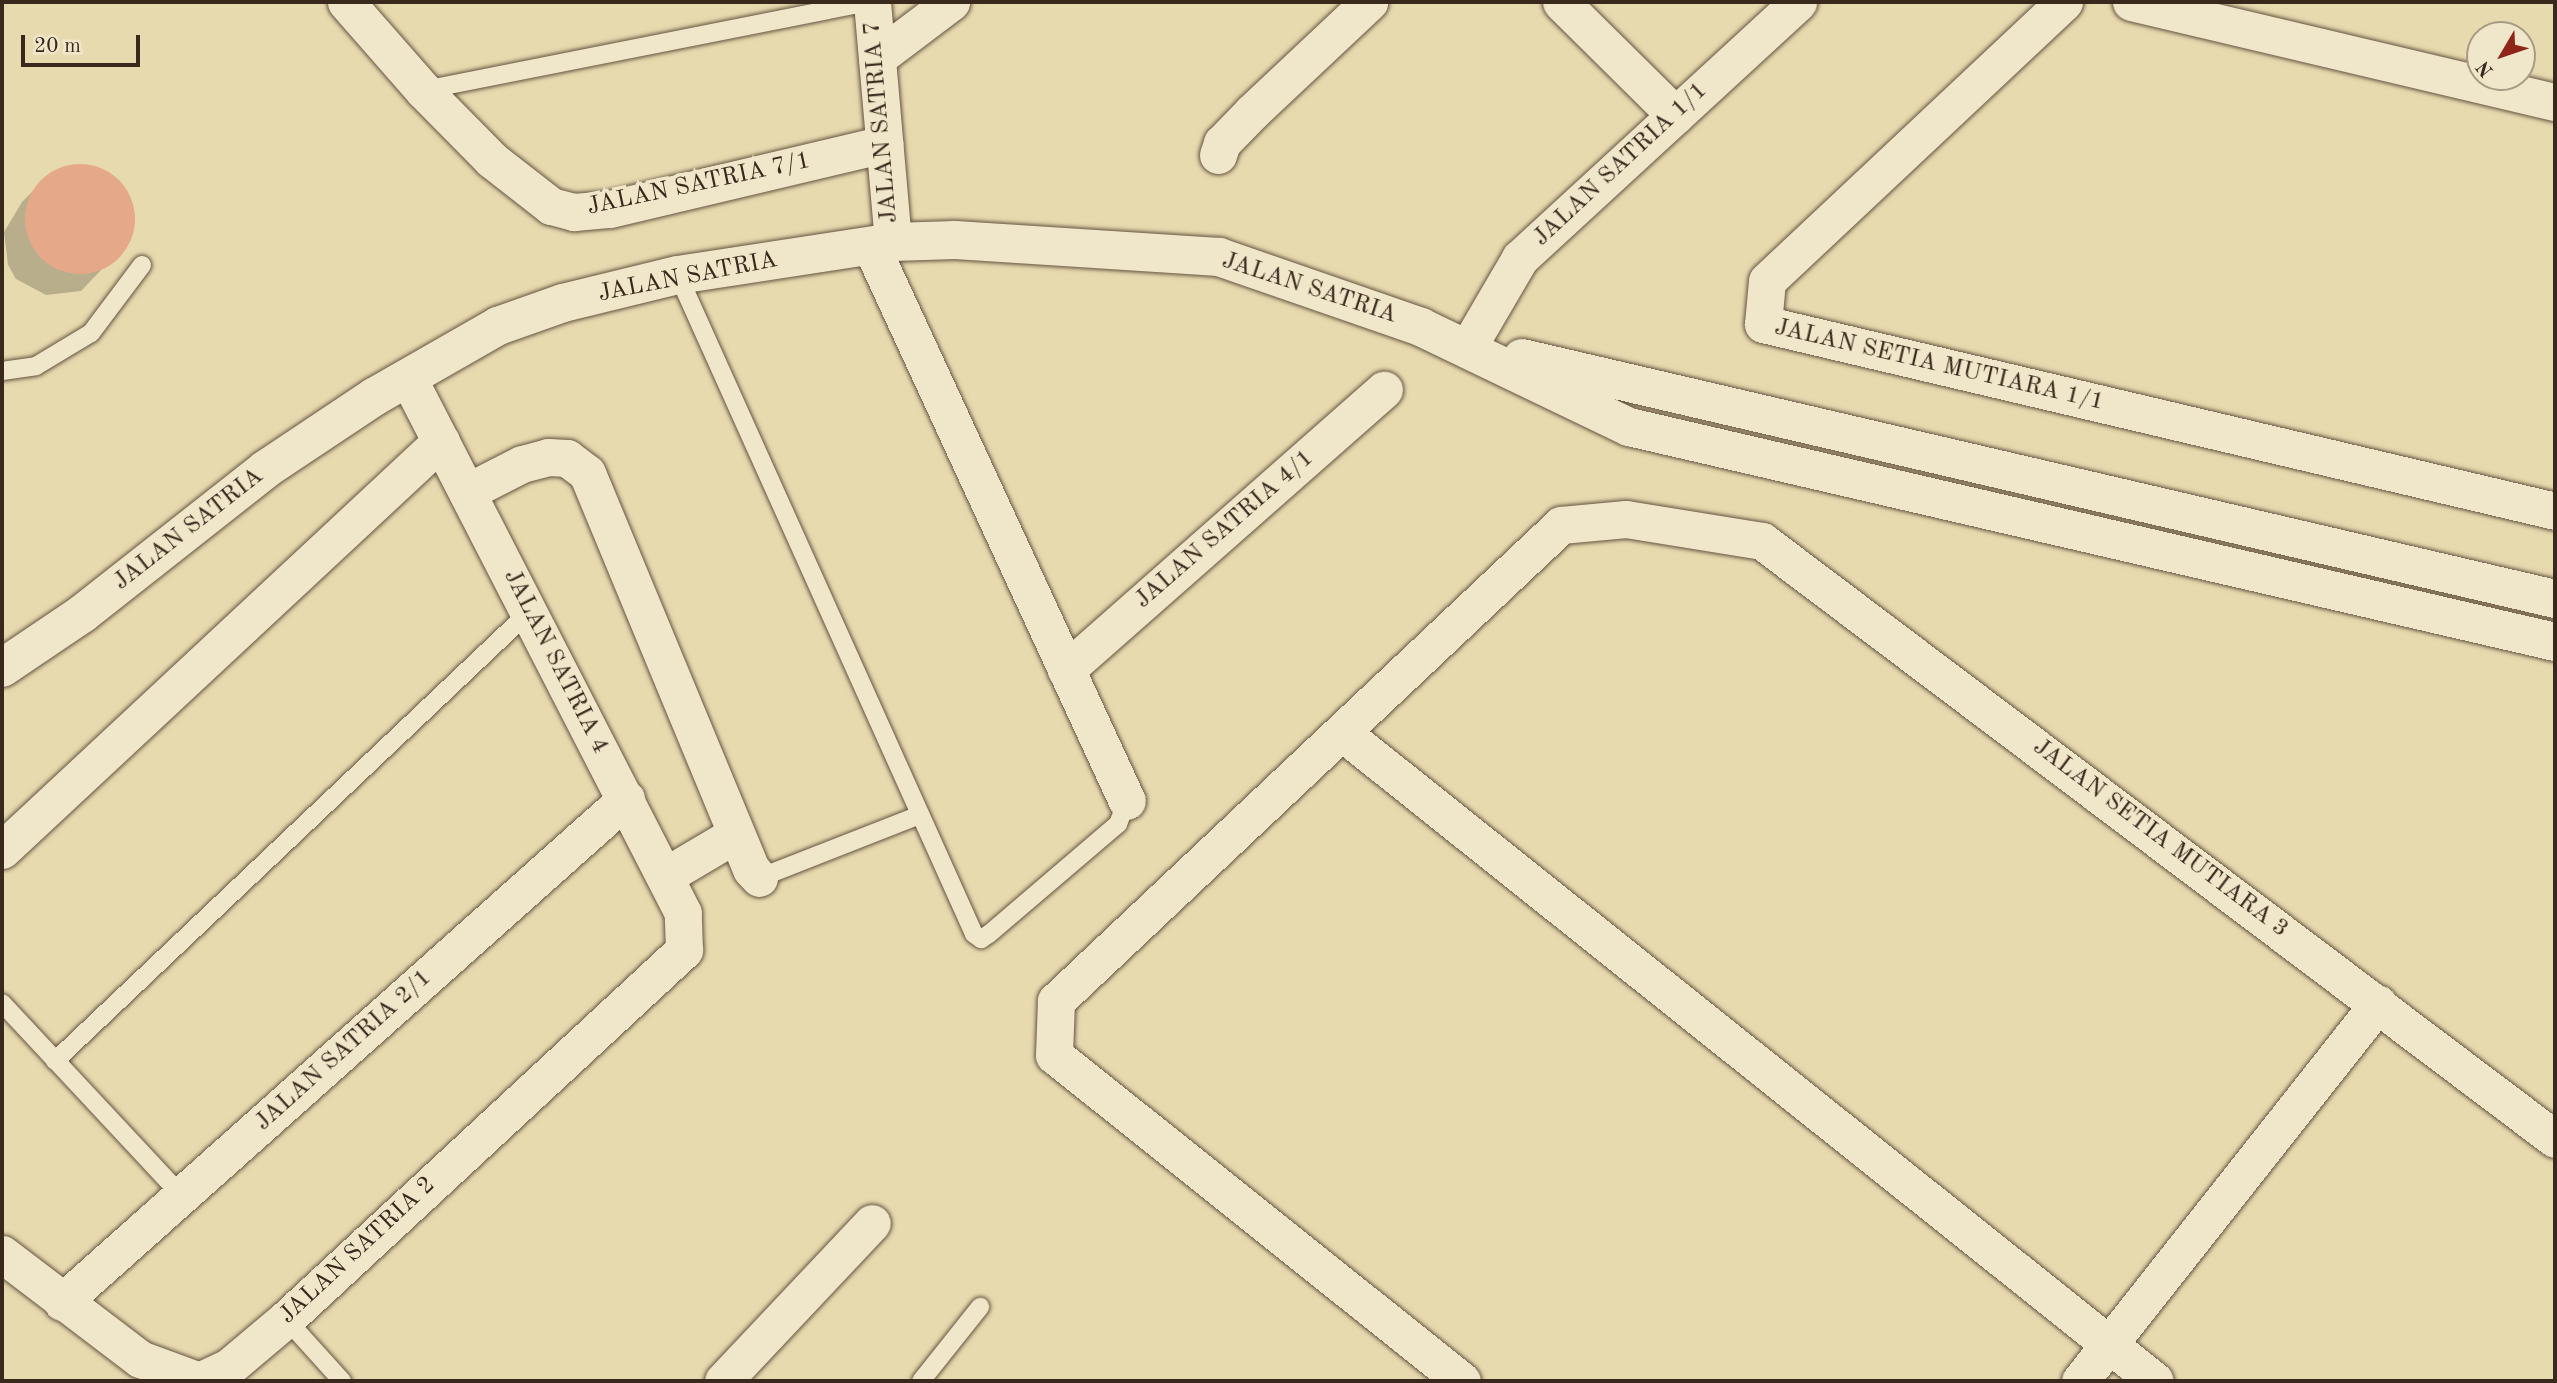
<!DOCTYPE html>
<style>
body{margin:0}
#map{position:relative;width:2557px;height:1383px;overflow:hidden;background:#e8daaf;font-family:"Old Standard TT",serif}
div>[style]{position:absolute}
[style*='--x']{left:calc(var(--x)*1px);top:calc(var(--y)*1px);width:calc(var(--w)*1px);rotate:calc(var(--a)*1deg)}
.shadow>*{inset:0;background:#0003}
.building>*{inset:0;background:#e5a888}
.round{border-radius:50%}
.roads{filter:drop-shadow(0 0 2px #655441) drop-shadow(0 0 2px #655441)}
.service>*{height:18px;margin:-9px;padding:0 9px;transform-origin:9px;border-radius:9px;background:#f0e7cb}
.minor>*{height:37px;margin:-18.5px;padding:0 18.5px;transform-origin:18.5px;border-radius:18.5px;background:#f0e7cb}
.tertiary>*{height:38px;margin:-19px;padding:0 19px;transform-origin:19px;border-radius:19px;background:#f0e7cb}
span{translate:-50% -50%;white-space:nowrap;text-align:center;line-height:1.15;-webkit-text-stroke:7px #f0e7cb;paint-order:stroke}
.street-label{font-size:24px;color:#39281c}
.frame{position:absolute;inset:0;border:4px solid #39281c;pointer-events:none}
.north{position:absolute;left:2466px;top:21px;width:70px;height:70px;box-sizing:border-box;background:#f0e7cb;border:2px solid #a79b85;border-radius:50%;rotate:231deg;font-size:19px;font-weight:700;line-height:28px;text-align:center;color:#39281c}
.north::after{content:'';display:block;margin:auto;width:24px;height:32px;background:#8f2418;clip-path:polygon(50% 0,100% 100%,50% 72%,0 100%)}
.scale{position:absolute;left:21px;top:35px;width:119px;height:32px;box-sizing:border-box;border:4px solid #39281c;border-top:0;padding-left:9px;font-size:21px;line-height:24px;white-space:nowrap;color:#39281c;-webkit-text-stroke:5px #f0e7cb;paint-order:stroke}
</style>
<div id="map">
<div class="shadow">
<i style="clip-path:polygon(96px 168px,112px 176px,131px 205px,129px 241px,81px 291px,46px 295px,16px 279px,8px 265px,4px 232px,22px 202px,46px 178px,60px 170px)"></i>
</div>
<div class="building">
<i class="round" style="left:25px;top:164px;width:110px;height:110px"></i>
</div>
<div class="roads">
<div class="service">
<i style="--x:424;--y:90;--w:455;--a:-11.2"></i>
<i style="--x:678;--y:275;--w:722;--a:65.81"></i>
<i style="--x:974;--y:934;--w:9;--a:36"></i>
<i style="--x:981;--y:939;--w:9;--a:-32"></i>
<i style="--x:989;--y:934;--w:170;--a:-40.5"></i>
<i style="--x:1118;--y:824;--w:25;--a:-69"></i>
<i style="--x:2;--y:371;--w:34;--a:-8"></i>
<i style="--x:36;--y:366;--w:64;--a:-31"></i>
<i style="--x:91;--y:333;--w:85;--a:-53.1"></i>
<i style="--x:759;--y:878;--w:173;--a:-21.4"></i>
<i style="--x:2;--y:1003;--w:264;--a:47"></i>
<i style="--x:55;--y:1061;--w:653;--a:-43.45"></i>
<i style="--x:286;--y:1319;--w:84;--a:47.9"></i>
<i style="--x:921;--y:1381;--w:95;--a:-51.4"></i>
</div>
<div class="minor">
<i style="--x:346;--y:2;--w:117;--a:48.8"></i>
<i style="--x:423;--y:90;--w:98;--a:45.4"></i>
<i style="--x:492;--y:160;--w:75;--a:37.9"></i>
<i style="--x:551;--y:206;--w:24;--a:15"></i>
<i style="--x:574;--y:212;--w:36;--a:-5"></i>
<i style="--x:610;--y:209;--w:282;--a:-13.3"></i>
<i style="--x:872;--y:2;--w:241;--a:85"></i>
<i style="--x:1561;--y:2;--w:161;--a:44.7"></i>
<i style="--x:2064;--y:2;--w:407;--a:136.8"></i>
<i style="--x:1767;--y:281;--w:43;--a:95.3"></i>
<i style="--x:1763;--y:324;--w:814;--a:13.28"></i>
<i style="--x:2131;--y:2;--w:436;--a:13.3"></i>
<i style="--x:877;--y:58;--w:93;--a:-37.1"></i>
<i style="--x:1218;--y:155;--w:13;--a:-72"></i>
<i style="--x:1222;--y:143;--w:43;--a:-45.9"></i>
<i style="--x:1252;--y:112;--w:161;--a:-43.2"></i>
<i style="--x:871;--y:246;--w:611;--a:65.24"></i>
<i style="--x:1468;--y:347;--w:103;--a:-59.7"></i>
<i style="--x:1520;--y:258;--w:378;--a:-42.6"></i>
<i style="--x:467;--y:492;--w:62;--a:-27"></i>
<i style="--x:522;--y:464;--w:27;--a:-15"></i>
<i style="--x:548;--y:457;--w:19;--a:3"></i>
<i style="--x:567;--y:458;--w:25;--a:37"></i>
<i style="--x:587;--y:473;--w:429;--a:67.5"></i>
<i style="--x:751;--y:869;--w:12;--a:48"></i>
<i style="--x:1066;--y:670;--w:424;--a:-41.4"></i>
<i style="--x:1344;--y:734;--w:1037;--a:38.58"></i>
<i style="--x:2;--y:850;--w:600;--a:-42.97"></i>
<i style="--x:665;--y:876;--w:82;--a:-30.6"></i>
<i style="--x:2;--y:1254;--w:173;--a:37.3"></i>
<i style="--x:140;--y:1359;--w:63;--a:20.4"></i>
<i style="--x:199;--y:1381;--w:33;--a:-25"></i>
<i style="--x:229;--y:1367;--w:75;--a:-40.1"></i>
<i style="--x:286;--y:1319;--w:543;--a:-42.83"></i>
<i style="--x:684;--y:950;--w:37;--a:-92"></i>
<i style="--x:683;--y:913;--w:602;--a:-117.2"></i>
<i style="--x:62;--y:1302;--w:756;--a:-41.73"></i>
<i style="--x:723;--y:1381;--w:217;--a:-46.7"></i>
<i style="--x:1462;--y:1381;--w:522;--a:-141.37"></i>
<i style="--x:1054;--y:1055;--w:54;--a:-87.9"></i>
<i style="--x:1056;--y:1001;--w:694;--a:-43.31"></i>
<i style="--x:1561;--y:525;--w:65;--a:-5.3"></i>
<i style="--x:1626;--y:519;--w:138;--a:9.2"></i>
<i style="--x:1762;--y:541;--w:993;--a:37.02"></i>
<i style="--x:2080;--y:1381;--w:481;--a:-51.7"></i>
</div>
<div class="tertiary">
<i style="--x:1522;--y:358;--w:1061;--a:13.13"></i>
<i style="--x:2;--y:668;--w:97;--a:-34"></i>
<i style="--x:82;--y:614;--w:234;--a:-38.2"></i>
<i style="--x:266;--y:469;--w:130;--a:-33.7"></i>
<i style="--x:374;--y:397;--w:143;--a:-29.8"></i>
<i style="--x:498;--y:326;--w:69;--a:-19.5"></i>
<i style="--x:563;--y:303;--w:118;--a:-13.7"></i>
<i style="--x:678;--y:275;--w:218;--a:-8.7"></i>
<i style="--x:893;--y:242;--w:62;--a:-1.8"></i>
<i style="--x:955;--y:240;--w:265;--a:3.7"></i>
<i style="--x:1219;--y:257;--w:214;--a:19.1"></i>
<i style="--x:1421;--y:327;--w:231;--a:25.7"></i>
<i style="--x:1629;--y:427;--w:951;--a:13.07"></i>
</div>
</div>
<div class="street-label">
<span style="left:882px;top:122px;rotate:-95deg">JALAN SATRIA 7</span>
<span style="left:1621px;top:165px;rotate:-43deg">JALAN SATRIA 1/1</span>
<span style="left:699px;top:185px;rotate:-12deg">JALAN SATRIA 7/1</span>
<span style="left:688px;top:278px;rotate:-11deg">JALAN SATRIA</span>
<span style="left:1309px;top:289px;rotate:18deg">JALAN SATRIA</span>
<span style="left:1939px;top:366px;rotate:13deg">JALAN SETIA MUTIARA 1/1</span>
<span style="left:189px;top:530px;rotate:-38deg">JALAN SATRIA</span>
<span style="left:1225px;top:530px;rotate:-41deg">JALAN SATRIA 4/1</span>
<span style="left:555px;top:662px;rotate:63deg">JALAN SATRIA 4</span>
<span style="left:2160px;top:839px;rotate:37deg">JALAN SETIA MUTIARA 3</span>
<span style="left:344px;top:1051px;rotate:-42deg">JALAN SATRIA 2/1</span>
<span style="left:358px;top:1251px;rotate:-43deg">JALAN SATRIA 2</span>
</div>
<div class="frame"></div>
<div class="north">N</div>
<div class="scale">20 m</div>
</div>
